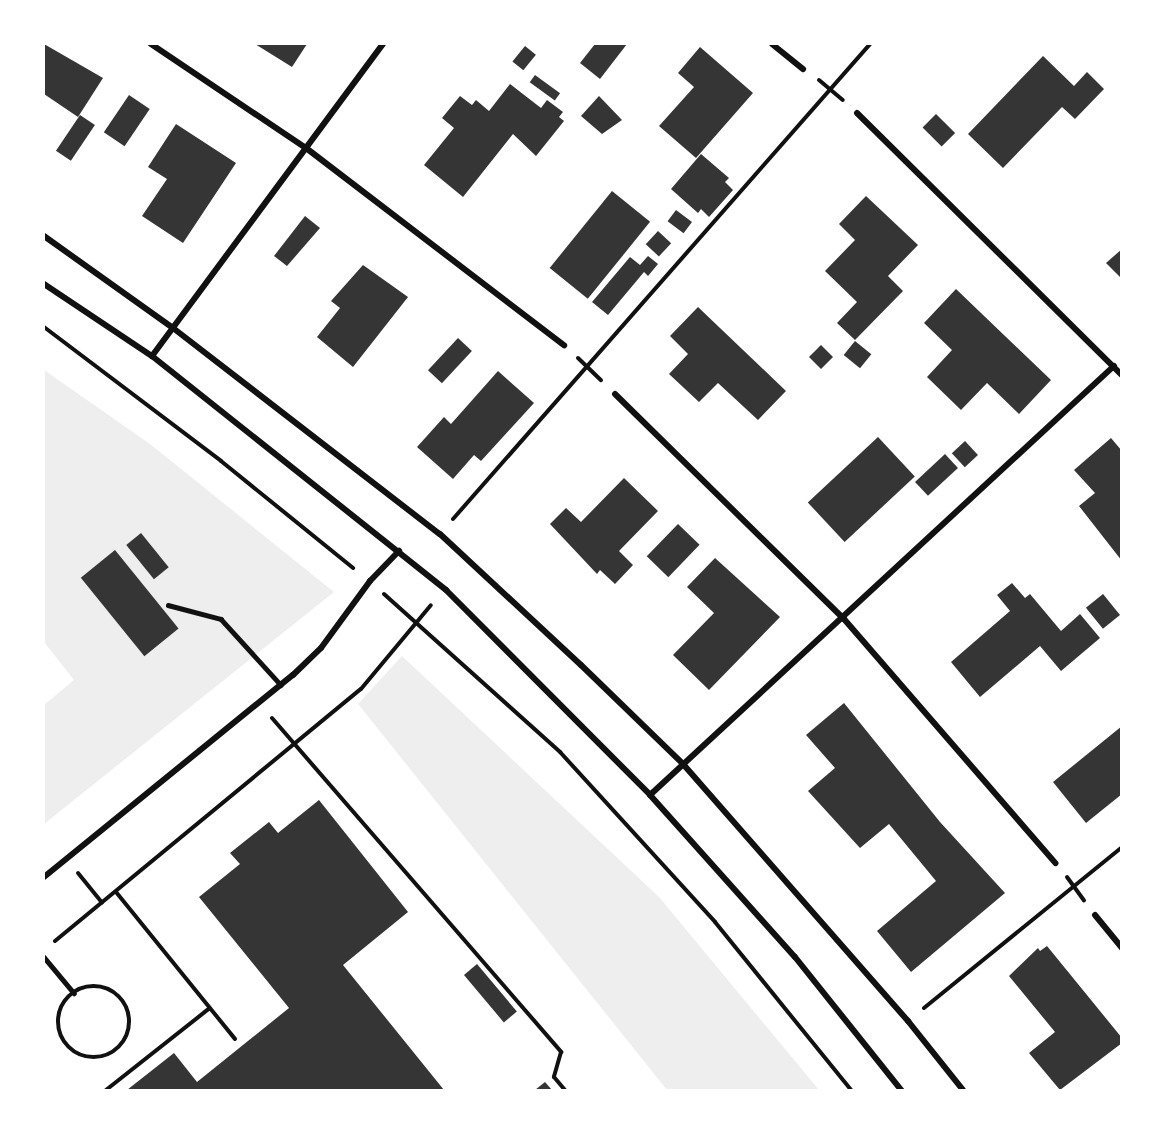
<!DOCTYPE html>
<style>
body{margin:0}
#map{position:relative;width:1165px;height:1134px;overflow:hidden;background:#fff;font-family:"Space Grotesk",sans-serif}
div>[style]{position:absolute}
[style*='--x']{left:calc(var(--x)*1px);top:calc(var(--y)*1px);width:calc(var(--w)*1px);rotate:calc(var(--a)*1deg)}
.green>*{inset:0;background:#eee}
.building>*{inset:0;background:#353535;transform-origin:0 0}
.path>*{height:4px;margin:-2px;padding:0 2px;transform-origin:2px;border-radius:2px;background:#111}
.service>*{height:4.5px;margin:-2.25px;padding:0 2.25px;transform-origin:2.25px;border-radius:2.25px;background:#111}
.service>.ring{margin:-2.25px;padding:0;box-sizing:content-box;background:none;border:4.5px solid #111;border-radius:50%}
.minor>*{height:6px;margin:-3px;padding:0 3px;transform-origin:3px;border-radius:3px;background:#111}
span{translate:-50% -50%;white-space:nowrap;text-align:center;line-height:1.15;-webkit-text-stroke:6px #fff;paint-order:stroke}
.frame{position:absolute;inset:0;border:45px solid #fff;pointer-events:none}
</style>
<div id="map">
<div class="green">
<i style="clip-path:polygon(44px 370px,150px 444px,334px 592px,44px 824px,44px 705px,74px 680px,44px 642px)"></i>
<i style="clip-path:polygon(402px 656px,659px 897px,819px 1090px,667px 1090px,358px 704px)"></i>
</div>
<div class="building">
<i style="clip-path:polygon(44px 44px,103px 78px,78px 117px,44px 94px)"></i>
<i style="clip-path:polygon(255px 44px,307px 44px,292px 67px)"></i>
<i style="clip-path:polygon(595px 44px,627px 44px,600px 79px,580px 63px)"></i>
<i style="left:525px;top:46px;width:14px;height:20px;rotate:39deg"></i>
<i style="clip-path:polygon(700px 47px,753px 93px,696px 158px,659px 126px,694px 87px,678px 73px)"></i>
<i style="clip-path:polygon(1043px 56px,1074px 86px,1087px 72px,1104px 89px,1075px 119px,1062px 107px,1003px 168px,968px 134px)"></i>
<i style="left:535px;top:75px;width:31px;height:9px;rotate:36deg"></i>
<i style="clip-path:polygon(510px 84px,541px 108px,547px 100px,563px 112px,559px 117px,564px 121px,536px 156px,513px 134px,463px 197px,424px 165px,454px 128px,442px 118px,460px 96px,472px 105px,476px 100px,489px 111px)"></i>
<i style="left:129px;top:95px;width:25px;height:45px;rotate:34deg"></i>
<i style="clip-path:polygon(599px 96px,622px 120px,602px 134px,581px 116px)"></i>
<i style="left:936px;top:114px;width:27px;height:19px;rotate:45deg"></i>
<i style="left:80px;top:115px;width:18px;height:43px;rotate:34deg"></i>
<i style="clip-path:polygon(176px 124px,236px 163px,183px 243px,142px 216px,167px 179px,148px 167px)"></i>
<i style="clip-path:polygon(701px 154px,729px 178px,725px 182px,733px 190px,709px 217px,701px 209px,698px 213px,671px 189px)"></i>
<i style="left:612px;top:191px;width:49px;height:99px;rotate:39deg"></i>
<i style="clip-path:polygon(866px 196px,918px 245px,888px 276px,903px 291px,855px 340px,837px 323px,857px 302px,825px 271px,855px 240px,839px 224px)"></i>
<i style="left:676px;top:210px;width:20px;height:14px;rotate:37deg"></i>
<i style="clip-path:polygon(305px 216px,320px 228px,287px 266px,274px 256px)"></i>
<i style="left:658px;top:231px;width:18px;height:18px;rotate:43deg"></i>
<i style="clip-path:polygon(1122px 249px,1122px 279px,1106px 263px)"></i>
<i style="clip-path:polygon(648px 256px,658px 264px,648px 276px,644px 272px,608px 315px,592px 302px,630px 257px,640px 265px)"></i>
<i style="clip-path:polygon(363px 265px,408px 297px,353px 367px,317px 337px,340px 308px,331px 301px)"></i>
<i style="clip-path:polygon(956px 289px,1051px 380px,1019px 414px,987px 383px,961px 410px,927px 377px,952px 350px,924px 323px)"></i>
<i style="clip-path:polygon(698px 307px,786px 391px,758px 420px,718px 383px,699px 402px,669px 374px,688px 354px,670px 336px)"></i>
<i style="left:458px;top:338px;width:19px;height:44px;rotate:43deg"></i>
<i style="left:855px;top:341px;width:21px;height:18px;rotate:39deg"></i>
<i style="left:821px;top:345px;width:17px;height:17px;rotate:45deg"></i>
<i style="clip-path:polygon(498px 371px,534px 403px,481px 461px,474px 455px,453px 479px,417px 447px,444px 417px,451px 424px)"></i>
<i style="left:878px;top:437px;width:54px;height:96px;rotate:47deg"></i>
<i style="clip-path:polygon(1111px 438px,1122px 451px,1122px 561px,1079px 506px,1095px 493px,1074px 470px)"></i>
<i style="left:965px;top:441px;width:19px;height:18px;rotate:47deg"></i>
<i style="left:945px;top:454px;width:19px;height:41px;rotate:47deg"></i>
<i style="clip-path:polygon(624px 478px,658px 511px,619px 551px,633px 565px,615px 584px,600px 570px,597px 574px,550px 524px,566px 508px,581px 522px)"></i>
<i style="left:678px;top:524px;width:30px;height:45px;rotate:44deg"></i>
<i style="left:141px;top:533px;width:44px;height:19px;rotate:51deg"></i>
<i style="left:115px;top:550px;width:101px;height:44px;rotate:51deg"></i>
<i style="clip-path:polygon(715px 558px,780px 617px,709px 690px,673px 655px,714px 613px,687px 587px)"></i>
<i style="clip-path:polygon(1012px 583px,1025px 598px,1030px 594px,1061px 631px,1080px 614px,1100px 638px,1061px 671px,1040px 646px,980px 697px,951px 662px,1010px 611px,997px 595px)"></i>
<i style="left:1103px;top:594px;width:27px;height:22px;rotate:51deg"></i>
<i style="clip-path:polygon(844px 703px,940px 822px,1005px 893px,911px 972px,877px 931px,936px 881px,889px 824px,860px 848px,808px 791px,835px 768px,806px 735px)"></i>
<i style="clip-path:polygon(1122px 726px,1122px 794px,1086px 823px,1053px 782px)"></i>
<i style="clip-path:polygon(319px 800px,408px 912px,343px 965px,444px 1090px,127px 1090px,174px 1053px,197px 1082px,289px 1008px,199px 897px,240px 864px,230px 853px,269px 822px,278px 833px)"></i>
<i style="clip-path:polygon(1047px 946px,1122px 1038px,1122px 1043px,1060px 1090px,1029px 1053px,1055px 1032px,1009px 976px,1038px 948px,1040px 951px)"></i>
<i style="left:477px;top:964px;width:62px;height:17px;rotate:50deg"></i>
<i style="clip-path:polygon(545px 1082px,552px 1090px,535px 1090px)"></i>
</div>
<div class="path">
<i style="--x:819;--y:80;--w:31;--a:40"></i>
<i style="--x:44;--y:327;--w:222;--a:37.1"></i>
<i style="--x:221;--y:461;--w:170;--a:39"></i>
<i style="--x:578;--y:358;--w:32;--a:44"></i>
<i style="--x:453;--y:519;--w:632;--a:-48.72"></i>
<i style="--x:384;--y:594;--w:237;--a:41.9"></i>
<i style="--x:560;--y:752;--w:230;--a:47.6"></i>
<i style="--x:715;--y:922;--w:216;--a:51"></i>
<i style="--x:272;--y:718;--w:442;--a:49.1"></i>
<i style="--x:561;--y:1052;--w:26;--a:106"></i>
<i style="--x:554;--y:1077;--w:17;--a:50"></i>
<i style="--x:78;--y:873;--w:38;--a:51"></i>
<i style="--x:1067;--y:877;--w:29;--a:54"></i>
<i style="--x:116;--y:892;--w:189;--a:51"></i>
<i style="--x:55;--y:941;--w:396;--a:-39.5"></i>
<i style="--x:361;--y:689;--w:109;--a:-50.2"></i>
<i style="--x:924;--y:1008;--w:255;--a:-39.1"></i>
<i style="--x:106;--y:1090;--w:132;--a:-38.3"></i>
</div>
<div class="service">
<i style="--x:168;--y:605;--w:55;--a:14.8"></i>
<i style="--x:221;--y:619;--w:89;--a:47.7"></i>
<i style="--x:44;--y:957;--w:47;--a:50.2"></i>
<i class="ring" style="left:58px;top:986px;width:67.5px;height:67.5px"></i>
</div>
<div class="minor">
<i style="--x:151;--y:44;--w:187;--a:33.9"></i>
<i style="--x:306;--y:148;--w:325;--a:37.4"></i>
<i style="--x:772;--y:44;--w:40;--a:39"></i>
<i style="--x:857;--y:113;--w:373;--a:44.7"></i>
<i style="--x:44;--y:236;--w:158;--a:35.5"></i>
<i style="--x:173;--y:328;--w:337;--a:37.7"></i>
<i style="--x:440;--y:534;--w:192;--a:42.9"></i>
<i style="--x:581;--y:665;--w:142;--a:44.1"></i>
<i style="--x:683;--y:764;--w:342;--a:48.8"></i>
<i style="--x:908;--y:1021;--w:88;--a:51.4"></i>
<i style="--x:44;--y:284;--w:130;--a:33.7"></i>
<i style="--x:152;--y:356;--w:376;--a:38.5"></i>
<i style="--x:446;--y:590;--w:289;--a:45.1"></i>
<i style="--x:650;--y:795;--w:217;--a:48.2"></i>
<i style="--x:795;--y:957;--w:170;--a:51.4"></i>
<i style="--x:152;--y:356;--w:388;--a:-53.5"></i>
<i style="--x:615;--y:394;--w:321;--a:44.5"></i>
<i style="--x:844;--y:619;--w:323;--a:49.1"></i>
<i style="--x:650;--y:795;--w:632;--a:-42.76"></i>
<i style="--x:44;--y:877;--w:321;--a:-39.1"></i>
<i style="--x:293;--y:675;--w:39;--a:-44"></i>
<i style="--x:321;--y:648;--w:83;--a:-53.8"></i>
<i style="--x:370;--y:581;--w:42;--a:-46"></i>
<i style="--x:1095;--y:915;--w:43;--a:50.7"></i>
</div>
<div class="frame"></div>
</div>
